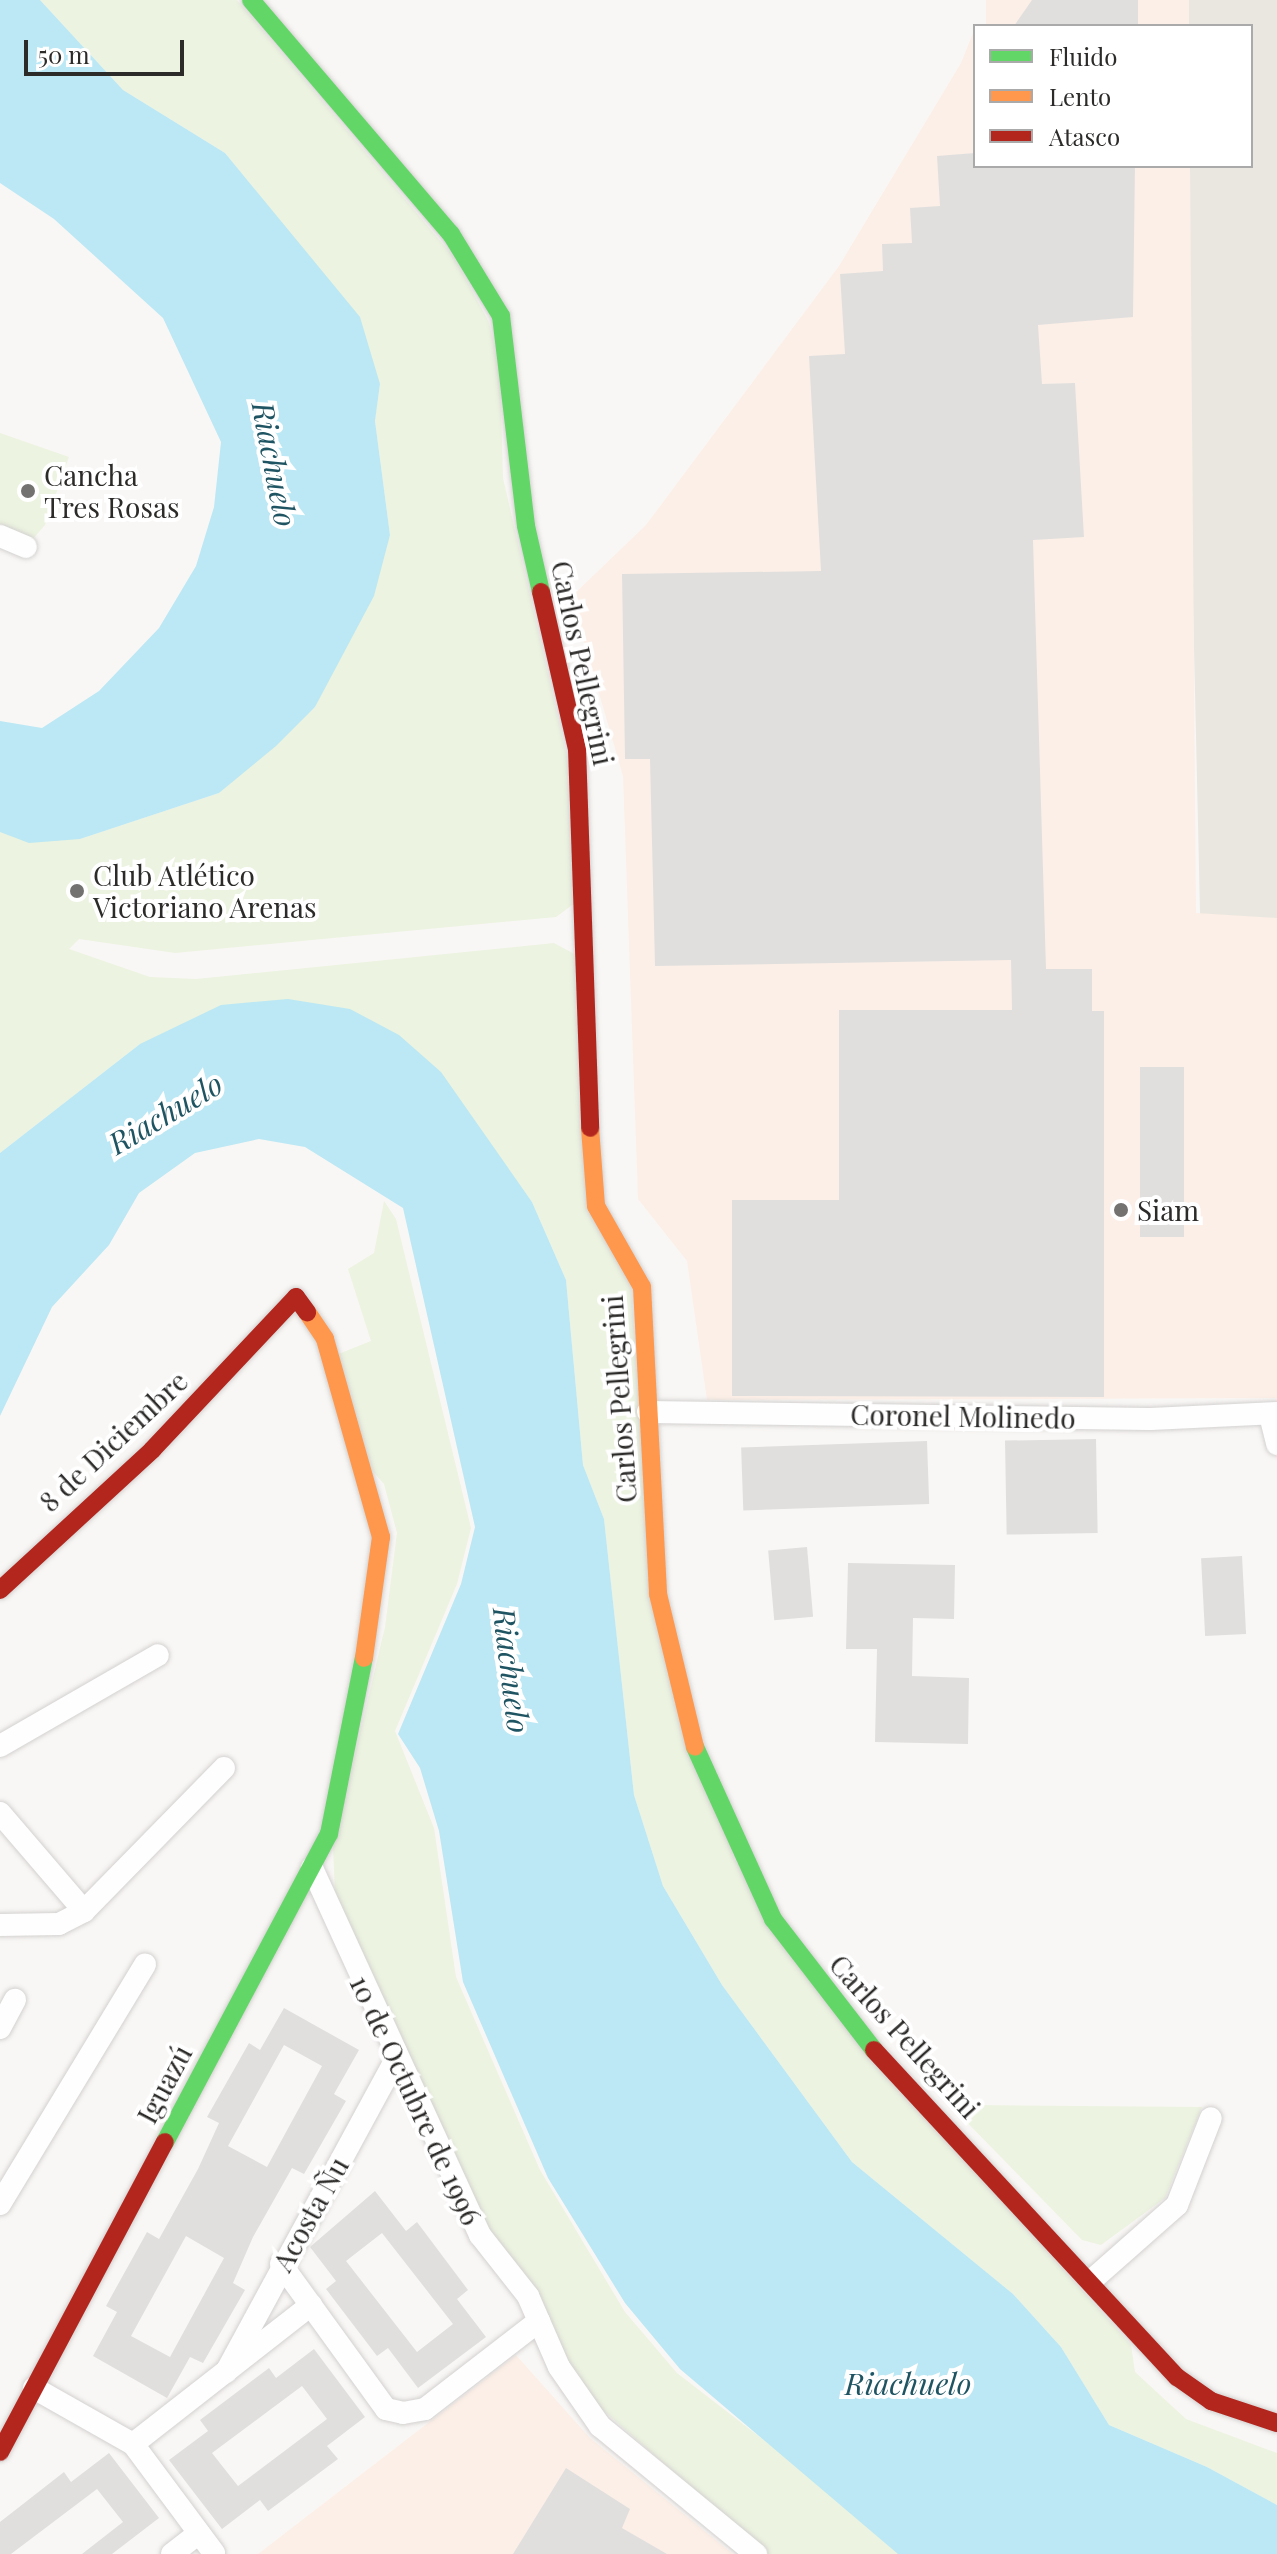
<!DOCTYPE html>
<meta charset="utf-8">
<style>
body{margin:0}
#map{position:relative;width:1277px;height:2554px;overflow:hidden;background:#f9f7f5;font-family:"Playfair Display",serif}
div>[style]{position:absolute}
[style*='--x']{left:calc(var(--x)*1px);top:calc(var(--y)*1px);width:calc(var(--w)*1px);rotate:calc(var(--a)*1deg)}
.built>*{inset:0;background:#eae7e0}
.industrial>*{inset:0;background:#fcefe7;transform-origin:0 0}
.green>*{inset:0;background:#ecf3e0}
.water>*{inset:0;background:#bbe8f4}
.building>*{inset:0;background:#e0dfde;transform-origin:0 0}
.roads{filter:drop-shadow(0 0 2px #d3d1d0) drop-shadow(0 0 2px #d3d1d0)}
.street>*{height:22px;margin:-11px;padding:0 11px;transform-origin:11px;border-radius:11px;background:#fefefe}
.fast>*{height:18px;margin:-9px;padding:0 9px;transform-origin:9px;border-radius:9px;background:#63d668}
.slow>*{height:18px;margin:-9px;padding:0 9px;transform-origin:9px;border-radius:9px;background:#ff974d}
.jam>*{height:18px;margin:-9px;padding:0 9px;transform-origin:9px;border-radius:9px;background:#b3261e}
.dots>*{width:22px;height:22px;translate:-50% -50%;box-sizing:border-box;border:4px solid #fff;border-radius:50%}
span{translate:-50% -50%;white-space:nowrap;text-align:center;line-height:1.15;-webkit-text-stroke:8px #fff;paint-order:stroke}
.poi-label{font-size:28px;color:#2c2b2a}
.left{translate:0 -50%;text-align:left}
.street-label{font-size:28px;color:#2c2b2a}
.water-label{font-size:30px;color:#1f5462;font-style:italic}
.legend{position:absolute;left:973px;top:24px;width:280px;height:144px;box-sizing:border-box;background:#fff;border:2px solid #abaaaa;margin:0;padding:10px 14px;list-style:none;font-size:24px;color:#2c2b2a}
.legend li{display:flex;align-items:center;gap:16px;height:40px}
.legend b{width:40px;border:2px solid #abaaaa}
.scale{position:absolute;left:24px;top:40px;width:160px;height:36px;box-sizing:border-box;border:4px solid #2c2b2a;border-top:0;padding-left:10px;font-size:24px;line-height:28px;white-space:nowrap;color:#2c2b2a;-webkit-text-stroke:6px #fff;paint-order:stroke}
</style>
<div id="map">
<div class="built">
<i style="clip-path:polygon(1181px 0,1277px 0,1277px 1379px,1211px 1394px,1183px 166px,1251px 166px,1251px 26px,1180px 26px)"></i>
</div>
<div class="industrial">
<i style="left:986px;top:0;width:203px;height:28px"></i>
<i style="clip-path:polygon(975px 28px,975px 166px,1190px 166px,1196px 913px,1277px 918px,1277px 1398px,707px 1400px,687px 1261px,638px 1199px,623px 776px,571px 597px,646px 525px,839px 266px,961px 63px)"></i>
<i style="clip-path:polygon(516px 2355px,590px 2438px,733px 2554px,258px 2554px)"></i>
</div>
<div class="green">
<i style="clip-path:polygon(40px 0,237px 0,453px 256px,489px 322px,500px 372px,503px 478px,567px 757px,575px 903px,556px 917px,175px 953px,79px 939px,69px 949px,150px 977px,196px 979px,554px 943px,578px 956px,583px 1160px,630px 1274px,653px 1597px,734px 1859px,1041px 2244px,1131px 2345px,1135px 2372px,1186px 2419px,1277px 2453px,1277px 2505px,1207px 2467px,1109px 2425px,1061px 2347px,1013px 2294px,852px 2162px,722px 1985px,663px 1886px,634px 1795px,604px 1519px,583px 1465px,566px 1280px,532px 1202px,487px 1139px,140px 1044px,0 1153px,0 832px,80px 839px,219px 793px,315px 707px,390px 535px,375px 421px,380px 384px,261px 197px,225px 153px,123px 90px)"></i>
<i style="clip-path:polygon(0 433px,69px 457px,45px 525px,26px 547px,0 536px)"></i>
<i style="clip-path:polygon(384px 1201px,396px 1219px,471px 1528px,457px 1584px,395px 1731px,434px 1828px,456px 1977px,540px 2170px,625px 2312px,677px 2373px,911px 2554px,767px 2554px,588px 2397px,491px 2237px,335px 1894px,333px 1847px,385px 1627px,397px 1533px,384px 1484px,369px 1467px,336px 1355px,371px 1341px,348px 1269px,374px 1253px)"></i>
<i style="clip-path:polygon(952px 2107px,973px 2105px,1202px 2107px,1165px 2198px,1101px 2245px,1082px 2240px)"></i>
</div>
<div class="water">
<i style="clip-path:polygon(0 0,40px 0,123px 90px,225px 153px,360px 317px,380px 384px,375px 421px,390px 535px,374px 596px,315px 707px,276px 746px,219px 793px,80px 839px,29px 843px,0 832px,0 721px,42px 728px,99px 691px,159px 628px,196px 566px,214px 507px,221px 442px,163px 318px,54px 219px,0 183px)"></i>
<i style="clip-path:polygon(288px 999px,350px 1009px,399px 1035px,441px 1072px,532px 1202px,566px 1280px,583px 1465px,604px 1519px,634px 1795px,663px 1886px,722px 1985px,852px 2162px,1013px 2294px,1061px 2347px,1109px 2425px,1207px 2467px,1277px 2505px,1277px 2554px,898px 2554px,680px 2369px,625px 2303px,548px 2178px,463px 1982px,439px 1831px,420px 1768px,398px 1734px,461px 1584px,475px 1527px,403px 1208px,305px 1147px,259px 1139px,195px 1153px,139px 1193px,109px 1245px,52px 1307px,0 1416px,0 1153px,140px 1044px,221px 1005px)"></i>
</div>
<div class="building">
<i style="clip-path:polygon(1032px 0,1138px 0,1138px 26px,1014px 26px)"></i>
<i style="clip-path:polygon(975px 153px,975px 166px,1135px 166px,1133px 317px,1038px 325px,1042px 384px,1075px 383px,1084px 537px,1033px 540px,1046px 969px,1092px 969px,1092px 1011px,1104px 1011px,1104px 1397px,732px 1396px,732px 1200px,839px 1200px,839px 1010px,1012px 1010px,1011px 960px,655px 966px,650px 759px,625px 759px,622px 574px,821px 571px,809px 356px,845px 354px,840px 274px,883px 271px,882px 244px,912px 243px,910px 208px,940px 206px,937px 156px)"></i>
<i style="left:1140px;top:1067px;width:44px;height:170px"></i>
<i style="left:1096px;top:1439px;width:94px;height:91px;rotate:89deg"></i>
<i style="left:927px;top:1441px;width:63px;height:186px;rotate:88deg"></i>
<i style="left:807px;top:1547px;width:70px;height:39px;rotate:85deg"></i>
<i style="left:1242px;top:1556px;width:78px;height:41px;rotate:87deg"></i>
<i style="clip-path:polygon(848px 1563px,955px 1565px,954px 1619px,913px 1618px,912px 1676px,969px 1678px,968px 1744px,875px 1742px,877px 1649px,846px 1649px)"></i>
<i style="clip-path:polygon(evenodd,284px 2008px,359px 2050px,334px 2094px,346px 2101px,304px 2174px,292px 2168px,253px 2237px,233px 2283px,245px 2290px,203px 2363px,190px 2357px,167px 2398px,93px 2356px,117px 2312px,106px 2306px,147px 2232px,159px 2239px,198px 2169px,219px 2123px,207px 2117px,249px 2043px,260px 2050px,284px 2008px,284px 2045px,322px 2066px,267px 2167px,228px 2146px,284px 2045px,284px 2008px,186px 2236px,224px 2258px,170px 2357px,131px 2336px,186px 2236px)"></i>
<i style="clip-path:polygon(evenodd,375px 2191px,406px 2231px,417px 2222px,468px 2290px,457px 2299px,486px 2337px,418px 2388px,388px 2348px,377px 2356px,326px 2289px,336px 2281px,310px 2247px,375px 2191px,382px 2233px,453px 2324px,417px 2352px,346px 2261px,382px 2233px)"></i>
<i style="clip-path:polygon(evenodd,314px 2349px,365px 2417px,327px 2446px,338px 2459px,268px 2511px,260px 2500px,222px 2529px,169px 2460px,208px 2431px,200px 2420px,269px 2368px,276px 2378px,314px 2349px,302px 2386px,327px 2419px,238px 2486px,212px 2453px,302px 2386px)"></i>
<i style="clip-path:polygon(109px 2453px,159px 2518px,112px 2554px,82px 2554px,123px 2522px,97px 2489px,11px 2554px,0 2554px,0 2522px,64px 2472px,71px 2482px)"></i>
<i style="clip-path:polygon(566px 2468px,630px 2509px,622px 2528px,667px 2554px,513px 2554px)"></i>
</div>
<div class="roads">
<div class="street">
<i style="--x:0;--y:536;--w:28;--a:23"></i>
<i style="--x:648;--y:1412;--w:503;--a:0.8"></i>
<i style="--x:1151;--y:1419;--w:126;--a:-2.7"></i>
<i style="--x:1270;--y:1415;--w:30;--a:76"></i>
<i style="--x:0;--y:1746;--w:182;--a:-29.9"></i>
<i style="--x:0;--y:1813;--w:129;--a:49.4"></i>
<i style="--x:312;--y:1868;--w:404;--a:65.4"></i>
<i style="--x:480;--y:2235;--w:78;--a:51.8"></i>
<i style="--x:528;--y:2296;--w:77;--a:66.4"></i>
<i style="--x:559;--y:2367;--w:72;--a:55.2"></i>
<i style="--x:600;--y:2426;--w:202;--a:39.4"></i>
<i style="--x:0;--y:1925;--w:59;--a:-1"></i>
<i style="--x:59;--y:1924;--w:28;--a:-27"></i>
<i style="--x:84;--y:1911;--w:200;--a:-45.6"></i>
<i style="--x:0;--y:2028;--w:32;--a:-62"></i>
<i style="--x:0;--y:2204;--w:280;--a:-58.8"></i>
<i style="--x:281;--y:2264;--w:179;--a:54.1"></i>
<i style="--x:386;--y:2409;--w:17;--a:13"></i>
<i style="--x:403;--y:2413;--w:22;--a:-10"></i>
<i style="--x:425;--y:2409;--w:144;--a:-37.7"></i>
<i style="--x:1092;--y:2280;--w:113;--a:-41.4"></i>
<i style="--x:1177;--y:2205;--w:93;--a:-68.7"></i>
<i style="--x:226;--y:2372;--w:358;--a:-61.5"></i>
<i style="--x:34;--y:2388;--w:114;--a:29.5"></i>
<i style="--x:133;--y:2444;--w:136;--a:53.4"></i>
<i style="--x:133;--y:2444;--w:226;--a:-38"></i>
<i style="--x:172;--y:2554;--w:34;--a:-38"></i>
</div>
<div class="fast">
<i style="--x:251;--y:0;--w:308;--a:49.5"></i>
<i style="--x:451;--y:234;--w:96;--a:58.6"></i>
<i style="--x:501;--y:316;--w:211;--a:83.2"></i>
<i style="--x:526;--y:526;--w:68;--a:77.2"></i>
<i style="--x:695;--y:1747;--w:189;--a:65.6"></i>
<i style="--x:773;--y:1919;--w:165;--a:52.4"></i>
<i style="--x:165;--y:2142;--w:349;--a:-62"></i>
<i style="--x:329;--y:1834;--w:179;--a:-78.8"></i>
</div>
<div class="slow">
<i style="--x:590;--y:1128;--w:78;--a:85.6"></i>
<i style="--x:596;--y:1206;--w:93;--a:60.4"></i>
<i style="--x:642;--y:1287;--w:307;--a:87"></i>
<i style="--x:658;--y:1594;--w:157;--a:76.4"></i>
<i style="--x:307;--y:1312;--w:32;--a:56"></i>
<i style="--x:325;--y:1339;--w:206;--a:74.2"></i>
<i style="--x:381;--y:1537;--w:122;--a:98"></i>
</div>
<div class="jam">
<i style="--x:541;--y:592;--w:161;--a:77.1"></i>
<i style="--x:577;--y:749;--w:379;--a:88"></i>
<i style="--x:0;--y:1590;--w:207;--a:-42.6"></i>
<i style="--x:152;--y:1450;--w:210;--a:-46.7"></i>
<i style="--x:296;--y:1297;--w:19;--a:54"></i>
<i style="--x:874;--y:2050;--w:446;--a:47.2"></i>
<i style="--x:1177;--y:2377;--w:42;--a:35.2"></i>
<i style="--x:1211;--y:2401;--w:70;--a:18.4"></i>
<i style="--x:0;--y:2452;--w:351;--a:-62"></i>
</div>
</div>
<div class="dots">
<i style="left:28px;top:491px;background:#747271"></i>
<i style="left:77px;top:891px;background:#747271"></i>
<i style="left:1121px;top:1210px;background:#747271"></i>
</div>
<div class="poi-label">
<span class="left" style="left:44px;top:491px">Cancha<br>Tres Rosas</span>
<span class="left" style="left:93px;top:891px">Club Atlético<br>Victoriano Arenas</span>
<span class="left" style="left:1137px;top:1210px">Siam</span>
</div>
<div class="street-label">
<span style="left:583px;top:663px;rotate:78deg">Carlos Pellegrini</span>
<span style="left:619px;top:1399px;rotate:-94deg">Carlos Pellegrini</span>
<span style="left:963px;top:1416px;rotate:1deg">Coronel Molinedo</span>
<span style="left:113px;top:1441px;rotate:-43deg">8 de Diciembre</span>
<span style="left:905px;top:2036px;rotate:48deg">Carlos Pellegrini</span>
<span style="left:164px;top:2084px;rotate:-62deg">Iguazú</span>
<span style="left:416px;top:2100px;rotate:65deg">10 de Octubre de 1996</span>
<span style="left:310px;top:2214px;rotate:-61deg">Acosta Ñu</span>
</div>
<div class="water-label">
<span style="left:275px;top:464px;rotate:79deg">Riachuelo</span>
<span style="left:165px;top:1113px;rotate:-31deg">Riachuelo</span>
<span style="left:512px;top:1670px;rotate:83deg">Riachuelo</span>
<span style="left:908px;top:2383px">Riachuelo</span>
</div>
<ul class="legend">
<li><b style="height:10px;background:#63d668"></b>Fluido</li>
<li><b style="height:10px;background:#ff974d"></b>Lento</li>
<li><b style="height:10px;background:#b3261e"></b>Atasco</li>
</ul>
<div class="scale">50 m</div>
</div>
